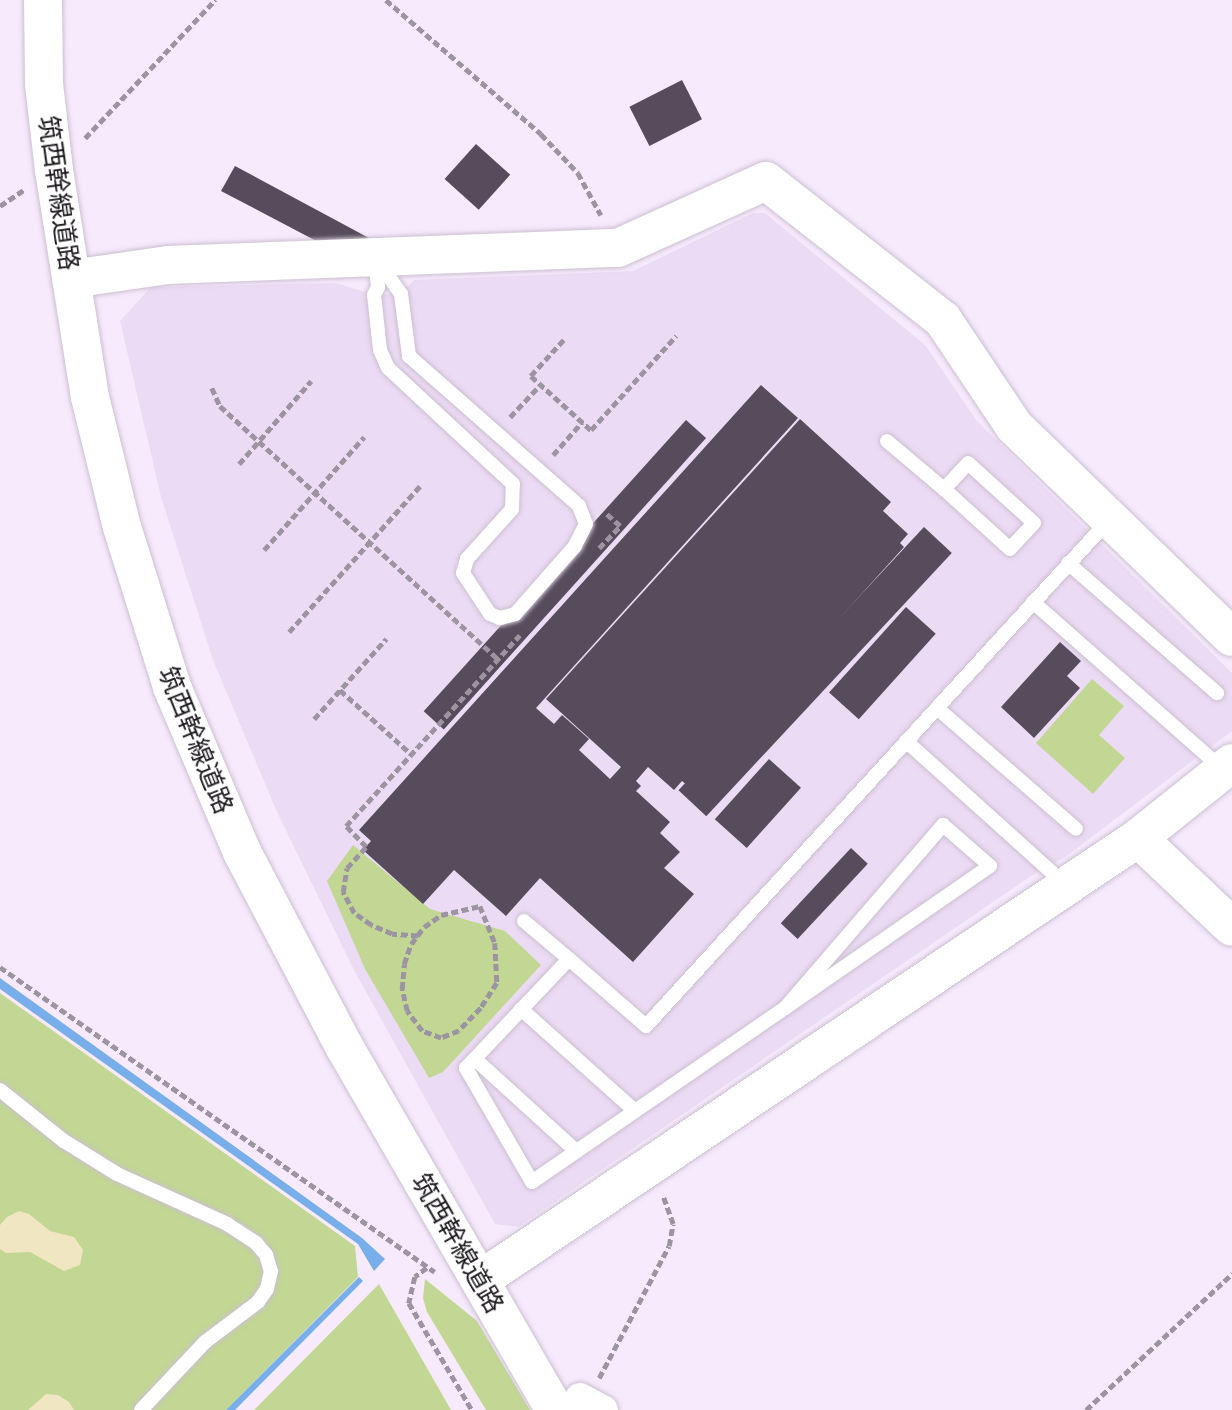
<!DOCTYPE html>
<meta charset="utf-8">
<style>
body{margin:0}
#map{position:relative;width:1232px;height:1410px;overflow:hidden;background:#f7eafd;font-family:Mulish,"Noto Sans JP",sans-serif}
div>[style]{position:absolute}
[style*='--x']{left:calc(var(--x)*1px);top:calc(var(--y)*1px);width:calc(var(--w)*1px);rotate:calc(var(--a)*1deg)}
.built>*{inset:0;background:#ecdbf4}
.green>*{inset:0;background:#c2d793}
.sand>*{inset:0;background:#f0e6c1}
.water>*{inset:0;background:#78aee9}
.building>*{inset:0;background:#564c5b;transform-origin:0 0}
.path>*{height:4.5px;margin-top:-2.25px;transform-origin:0;background:repeating-linear-gradient(90deg,#9d94a2 0 7px,transparent 0 10.5px)}
.roads{filter:drop-shadow(0 0 2px #cbbfd1) drop-shadow(0 0 2px #cbbfd1)}
.lane>*{height:14px;margin:-7px;padding:0 7px;transform-origin:7px;border-radius:7px;background:#fff}
.street>*{height:30px;margin:-15px;padding:0 15px;transform-origin:15px;border-radius:15px;background:#fff}
.secondary>*{height:38px;margin:-19px;padding:0 19px;transform-origin:19px;border-radius:19px;background:#fff}
span{translate:-50% -50%;white-space:nowrap;text-align:center;line-height:1.15;-webkit-text-stroke:7px #fff;paint-order:stroke}
.street-label{font-size:26px;color:#1c181e}
</style>
<div id="map">
<div class="built">
<i style="clip-path:polygon(753px 213px,765px 213px,925px 345px,977px 421px,1232px 673px,1232px 731px,1064px 858px,1031px 876px,518px 1227px,495px 1224px,355px 972px,277px 812px,213px 660px,161px 497px,120px 321px,151px 287px,336px 283px,374px 295px,401px 294px,414px 280px,633px 271px)"></i>
</div>
<div class="green">
<i style="clip-path:polygon(1092px 679px,1124px 706px,1099px 735px,1125px 758px,1093px 794px,1036px 743px)"></i>
<i style="clip-path:polygon(353px 845px,430px 909px,505px 931px,541px 965px,443px 1072px,429px 1078px,365px 969px,327px 881px)"></i>
<i style="clip-path:polygon(0 993px,355px 1246px,358px 1277px,226px 1410px,0 1410px)"></i>
<i style="clip-path:polygon(425px 1279px,477px 1321px,530px 1410px,486px 1410px,427px 1312px,423px 1298px)"></i>
<i style="clip-path:polygon(379px 1284px,451px 1410px,254px 1410px)"></i>
</div>
<div class="sand">
<i style="clip-path:polygon(19px 1211px,29px 1214px,50px 1231px,74px 1237px,83px 1250px,80px 1265px,64px 1271px,30px 1252px,6px 1253px,0 1249px,0 1225px,7px 1217px)"></i>
<i style="clip-path:polygon(46px 1394px,58px 1395px,69px 1402px,74px 1410px,28px 1410px)"></i>
</div>
<div class="water">
<i style="clip-path:polygon(0 978px,362px 1238px,385px 1259px,374px 1271px,358px 1244px,0 989px)"></i>
<i style="clip-path:polygon(359px 1277px,363px 1281px,235px 1410px,226px 1410px)"></i>
</div>
<div class="building">
<i style="left:682px;top:80px;width:44px;height:59px;rotate:63deg"></i>
<i style="left:476px;top:144px;width:46px;height:47px;rotate:42deg"></i>
<i style="clip-path:polygon(235px 166px,369px 238px,322px 244px,221px 191px)"></i>
<i style="clip-path:polygon(761px 385px,798px 418px,536px 708px,554px 724px,562px 715px,589px 739px,579px 750px,610px 779px,621px 767px,546px 699px,800px 419px,891px 502px,883px 511px,908px 534px,900px 543px,904px 547px,688px 786px,682px 781px,674px 790px,648px 767px,636px 781px,641px 786px,636px 791px,670px 822px,660px 833px,680px 852px,664px 868px,694px 894px,633px 962px,540px 878px,506px 916px,454px 870px,423px 904px,363px 850px,371px 841px,359px 830px)"></i>
<i style="left:686px;top:420px;width:27px;height:392px;rotate:42deg"></i>
<i style="left:924px;top:527px;width:38px;height:360px;rotate:43deg"></i>
<i style="left:906px;top:607px;width:40px;height:115px;rotate:42deg"></i>
<i style="clip-path:polygon(1060px 642px,1081px 661px,1067px 676px,1080px 688px,1034px 738px,1001px 707px)"></i>
<i style="left:769px;top:759px;width:43px;height:81px;rotate:42deg"></i>
<i style="left:851px;top:848px;width:23px;height:103px;rotate:43deg"></i>
</div>
<div class="path">
<i style="--x:386;--y:0;--w:205;--a:40.8"></i>
<i style="--x:541;--y:134;--w:54;--a:46.5"></i>
<i style="--x:578;--y:173;--w:48;--a:61.3"></i>
<i style="--x:85;--y:138;--w:190;--a:-46.7"></i>
<i style="--x:0;--y:206;--w:30;--a:-34"></i>
<i style="--x:564;--y:340;--w:49;--a:132.5"></i>
<i style="--x:531;--y:376;--w:81;--a:42"></i>
<i style="--x:591;--y:430;--w:127;--a:-47.9"></i>
<i style="--x:212;--y:388;--w:20;--a:66"></i>
<i style="--x:220;--y:406;--w:376;--a:42.3"></i>
<i style="--x:510;--y:417;--w:44;--a:-46.8"></i>
<i style="--x:553;--y:455;--w:44;--a:-48.7"></i>
<i style="--x:239;--y:464;--w:110;--a:-49.1"></i>
<i style="--x:599;--y:548;--w:30;--a:-46"></i>
<i style="--x:620;--y:526;--w:20;--a:-139"></i>
<i style="--x:264;--y:550;--w:151;--a:-48.5"></i>
<i style="--x:289;--y:632;--w:196;--a:-48.1"></i>
<i style="--x:340;--y:690;--w:96;--a:42"></i>
<i style="--x:314;--y:719;--w:108;--a:-48"></i>
<i style="--x:480;--y:906;--w:40;--a:68"></i>
<i style="--x:495;--y:943;--w:40;--a:87.1"></i>
<i style="--x:497;--y:983;--w:30;--a:123"></i>
<i style="--x:481;--y:1008;--w:32;--a:134"></i>
<i style="--x:459;--y:1031;--w:19;--a:159"></i>
<i style="--x:441;--y:1038;--w:20;--a:-160"></i>
<i style="--x:422;--y:1031;--w:25;--a:-127"></i>
<i style="--x:407;--y:1011;--w:23;--a:-103"></i>
<i style="--x:402;--y:989;--w:25;--a:-85"></i>
<i style="--x:404;--y:964;--w:21;--a:-71"></i>
<i style="--x:411;--y:944;--w:21;--a:-53"></i>
<i style="--x:424;--y:927;--w:21;--a:-35"></i>
<i style="--x:441;--y:915;--w:40;--a:-13"></i>
<i style="--x:418;--y:936;--w:26;--a:-176"></i>
<i style="--x:392;--y:934;--w:23;--a:-157"></i>
<i style="--x:371;--y:925;--w:21;--a:-145"></i>
<i style="--x:354;--y:913;--w:24;--a:-118"></i>
<i style="--x:343;--y:892;--w:24;--a:-81"></i>
<i style="--x:347;--y:868;--w:28;--a:-48"></i>
<i style="--x:366;--y:847;--w:29;--a:-134"></i>
<i style="--x:346;--y:826;--w:258;--a:-47.7"></i>
<i style="--x:0;--y:967;--w:531;--a:35.04"></i>
<i style="--x:427;--y:1268;--w:15;--a:143"></i>
<i style="--x:415;--y:1277;--w:27;--a:103"></i>
<i style="--x:409;--y:1303;--w:124;--a:59.5"></i>
<i style="--x:599;--y:1378;--w:149;--a:-62.1"></i>
<i style="--x:669;--y:1246;--w:22;--a:-80"></i>
<i style="--x:673;--y:1224;--w:30;--a:-110"></i>
<i style="--x:1086;--y:1410;--w:200;--a:-43"></i>
</div>
<div class="roads">
<div class="lane">
<i style="--x:375;--y:257;--w:45;--a:54.9"></i>
<i style="--x:401;--y:294;--w:63;--a:82.6"></i>
<i style="--x:409;--y:356;--w:227;--a:41.4"></i>
<i style="--x:579;--y:506;--w:19;--a:69"></i>
<i style="--x:586;--y:524;--w:25;--a:117"></i>
<i style="--x:575;--y:546;--w:91;--a:131.4"></i>
<i style="--x:515;--y:614;--w:16;--a:165"></i>
<i style="--x:500;--y:618;--w:11;--a:-158"></i>
<i style="--x:490;--y:614;--w:49;--a:-123.4"></i>
<i style="--x:463;--y:573;--w:15;--a:-74"></i>
<i style="--x:467;--y:559;--w:67;--a:-48"></i>
<i style="--x:512;--y:509;--w:25;--a:-88"></i>
<i style="--x:513;--y:484;--w:171;--a:-137.1"></i>
<i style="--x:388;--y:368;--w:20;--a:-114"></i>
<i style="--x:380;--y:350;--w:55;--a:-96.2"></i>
<i style="--x:374;--y:295;--w:9;--a:-63"></i>
<i style="--x:378;--y:287;--w:30;--a:-96"></i>
<i style="--x:887;--y:441;--w:75;--a:40.1"></i>
<i style="--x:968;--y:463;--w:89;--a:42.3"></i>
<i style="--x:1034;--y:523;--w:35;--a:133"></i>
<i style="--x:1010;--y:549;--w:89;--a:-137.7"></i>
<i style="--x:944;--y:489;--w:35;--a:-47"></i>
<i style="--x:1068;--y:563;--w:198;--a:41.1"></i>
<i style="--x:1033;--y:602;--w:236;--a:41.4"></i>
<i style="--x:1210;--y:758;--w:15;--a:58"></i>
<i style="--x:937;--y:708;--w:184;--a:41"></i>
<i style="--x:906;--y:741;--w:214;--a:42"></i>
<i style="--x:524;--y:921;--w:59;--a:40.2"></i>
<i style="--x:785;--y:1008;--w:242;--a:-49.2"></i>
<i style="--x:943;--y:825;--w:62;--a:41.1"></i>
<i style="--x:990;--y:866;--w:249;--a:145.3"></i>
<i style="--x:785;--y:1008;--w:307;--a:145.5"></i>
<i style="--x:532;--y:1182;--w:132;--a:-120.1"></i>
<i style="--x:466;--y:1068;--w:150;--a:-46.6"></i>
<i style="--x:569;--y:959;--w:102;--a:41"></i>
<i style="--x:646;--y:1026;--w:686;--a:-47.54"></i>
<i style="--x:521;--y:1009;--w:153;--a:41.8"></i>
<i style="--x:475;--y:1059;--w:137;--a:42.3"></i>
<i style="--x:0;--y:1090;--w:82;--a:38.6"></i>
<i style="--x:64;--y:1141;--w:62;--a:31.9"></i>
<i style="--x:117;--y:1174;--w:121;--a:24.4"></i>
<i style="--x:227;--y:1224;--w:35;--a:33"></i>
<i style="--x:256;--y:1243;--w:16;--a:50"></i>
<i style="--x:266;--y:1255;--w:17;--a:73"></i>
<i style="--x:271;--y:1271;--w:18;--a:103"></i>
<i style="--x:267;--y:1289;--w:16;--a:125"></i>
<i style="--x:258;--y:1302;--w:66;--a:143"></i>
<i style="--x:205;--y:1342;--w:93;--a:133.3"></i>
</div>
<div class="street">
<i style="--x:580;--y:1398;--w:26;--a:28"></i>
</div>
<div class="secondary">
<i style="--x:43;--y:0;--w:84;--a:89.3"></i>
<i style="--x:44;--y:84;--w:87;--a:83.4"></i>
<i style="--x:54;--y:170;--w:230;--a:81"></i>
<i style="--x:90;--y:397;--w:134;--a:76.2"></i>
<i style="--x:122;--y:527;--w:168;--a:72.6"></i>
<i style="--x:172;--y:687;--w:179;--a:67"></i>
<i style="--x:242;--y:852;--w:221;--a:62.3"></i>
<i style="--x:345;--y:1048;--w:419;--a:59.9"></i>
<i style="--x:71;--y:279;--w:98;--a:-8.2"></i>
<i style="--x:168;--y:265;--w:450;--a:-2.2"></i>
<i style="--x:618;--y:248;--w:162;--a:-24.4"></i>
<i style="--x:766;--y:181;--w:225;--a:38.1"></i>
<i style="--x:943;--y:320;--w:128;--a:56.2"></i>
<i style="--x:1014;--y:426;--w:303;--a:44.1"></i>
<i style="--x:1138;--y:838;--w:129;--a:43.4"></i>
<i style="--x:480;--y:1280;--w:793;--a:-33.89"></i>
<i style="--x:1138;--y:838;--w:120;--a:-38.6"></i>
</div>
</div>
<div class="street-label">
<span style="left:59px;top:193px;rotate:82deg">筑西幹線道路</span>
<span style="left:196px;top:740px;rotate:68deg">筑西幹線道路</span>
<span style="left:458px;top:1243px;rotate:60deg">筑西幹線道路</span>
</div>
</div>
